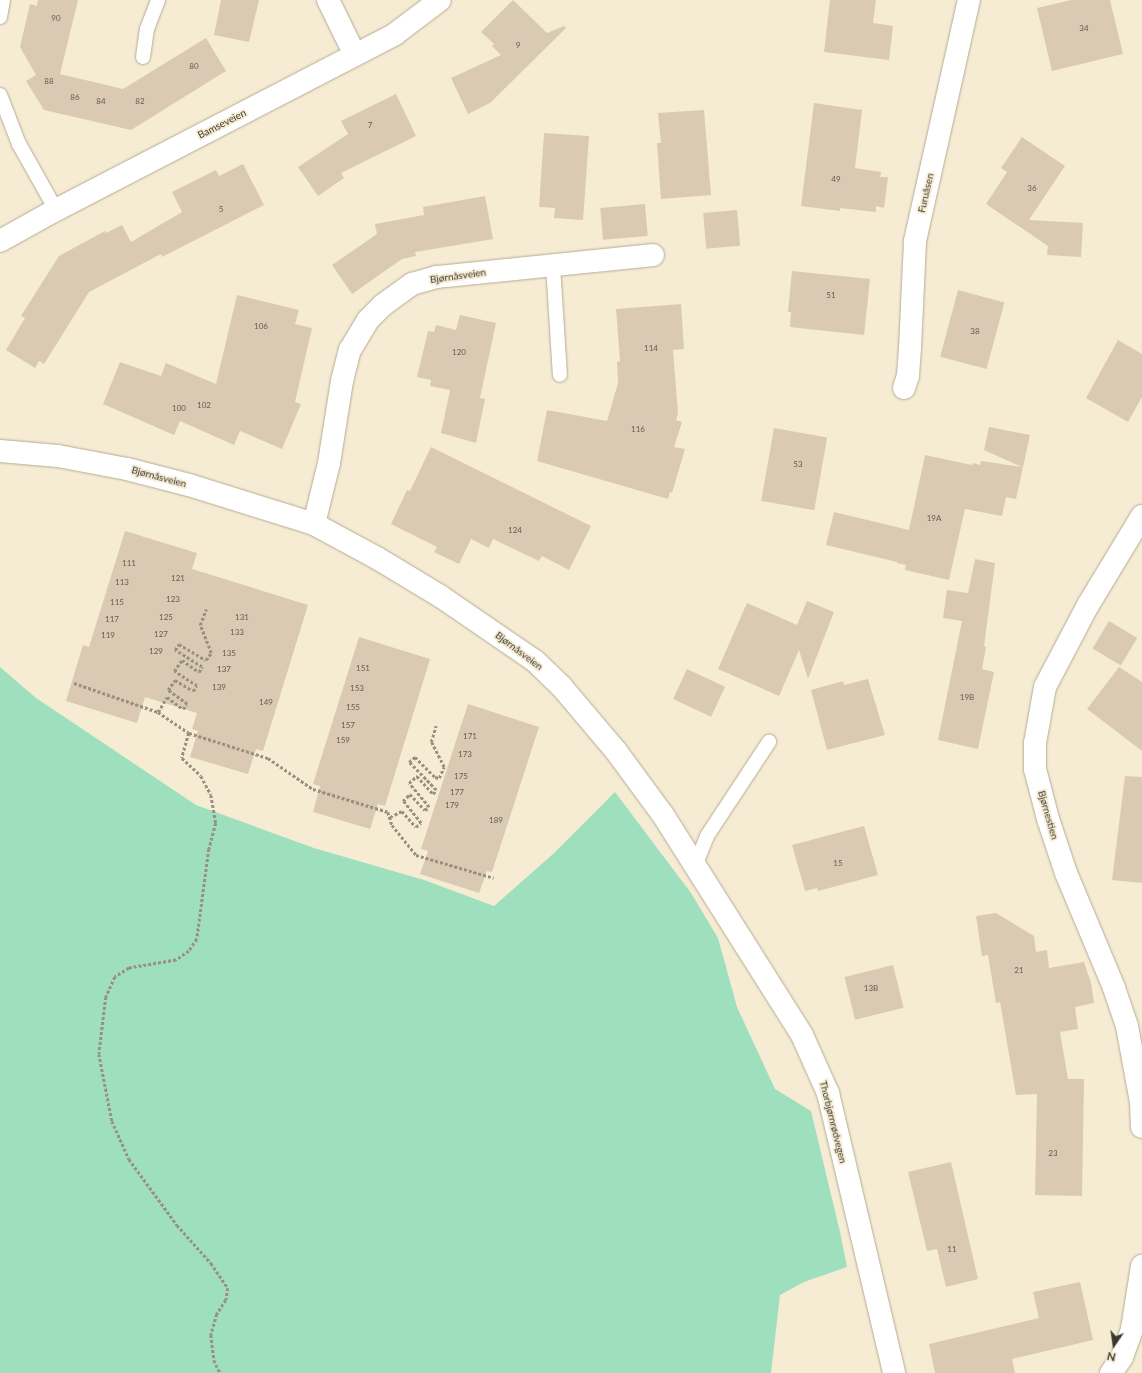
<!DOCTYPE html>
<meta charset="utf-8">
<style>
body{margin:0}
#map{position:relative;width:1142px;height:1373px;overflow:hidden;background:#f6ecd3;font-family:Lato,sans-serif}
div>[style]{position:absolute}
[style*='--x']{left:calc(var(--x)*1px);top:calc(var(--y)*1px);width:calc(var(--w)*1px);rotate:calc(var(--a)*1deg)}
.green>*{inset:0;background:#9ee0bd}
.building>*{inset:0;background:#dacab4;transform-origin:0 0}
.path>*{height:2.5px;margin-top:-1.25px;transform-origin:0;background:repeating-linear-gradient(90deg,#999180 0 3px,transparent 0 5px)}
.roads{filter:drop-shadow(0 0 1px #b5ab93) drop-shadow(0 0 1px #b5ab93)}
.lane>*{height:14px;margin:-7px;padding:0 7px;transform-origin:7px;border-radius:7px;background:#fff}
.street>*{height:22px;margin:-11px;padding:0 11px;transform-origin:11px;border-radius:11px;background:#fff}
span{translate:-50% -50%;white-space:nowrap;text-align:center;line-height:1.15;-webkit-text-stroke:3.5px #f6ecd3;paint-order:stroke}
.number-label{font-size:8px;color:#645c50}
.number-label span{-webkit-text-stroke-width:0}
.street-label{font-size:10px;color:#3c372e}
.north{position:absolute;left:1094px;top:1325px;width:40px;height:40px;-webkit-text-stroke:3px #f6ecd3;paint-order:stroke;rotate:193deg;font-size:11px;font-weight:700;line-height:16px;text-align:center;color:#3c372e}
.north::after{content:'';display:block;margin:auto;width:14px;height:18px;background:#3c372e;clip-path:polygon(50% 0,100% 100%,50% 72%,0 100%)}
</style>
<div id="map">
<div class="green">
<i style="clip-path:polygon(0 667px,36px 698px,196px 805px,314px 848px,424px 880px,494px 906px,553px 854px,615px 792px,691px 893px,718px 938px,737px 1007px,775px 1089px,811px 1111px,840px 1232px,847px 1267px,804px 1282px,780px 1295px,771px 1373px,0 1373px)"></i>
</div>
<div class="building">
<i style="clip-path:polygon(38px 0,78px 0,60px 74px,123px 89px,206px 38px,226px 71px,131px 130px,44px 110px,26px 81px,36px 75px,20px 47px,30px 4px,37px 6px)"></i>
<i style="clip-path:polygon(221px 0,259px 0,249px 42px,214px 35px)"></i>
<i style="clip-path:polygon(513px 0,547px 33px,564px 26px,566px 28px,490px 103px,468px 114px,451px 78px,501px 55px,492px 46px,494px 44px,481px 32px)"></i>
<i style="clip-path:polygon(830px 0,876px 0,873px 23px,893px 26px,889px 60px,824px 52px)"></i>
<i style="clip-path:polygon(1071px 0,1110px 0,1123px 54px,1052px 71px,1037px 8px)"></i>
<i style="clip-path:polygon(396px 94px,416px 136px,341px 173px,344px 178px,318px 196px,298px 167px,348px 134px,341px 121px)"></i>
<i style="clip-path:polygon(814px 103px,862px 110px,855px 168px,881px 172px,880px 177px,888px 177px,884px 208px,876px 206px,876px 212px,840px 208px,840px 211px,801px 206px)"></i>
<i style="clip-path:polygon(704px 110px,711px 195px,661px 199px,657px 143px,661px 143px,658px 113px)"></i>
<i style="clip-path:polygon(544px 133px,589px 136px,583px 220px,554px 218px,555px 208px,539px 207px)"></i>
<i style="clip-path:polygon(1022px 137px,1065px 166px,1029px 220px,1083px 223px,1081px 257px,1047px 255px,1048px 246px,986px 204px,1007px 172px,1001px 168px)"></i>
<i style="clip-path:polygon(243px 164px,264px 205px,162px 257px,161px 254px,89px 292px,44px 364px,39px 361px,35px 368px,6px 350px,25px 318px,21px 316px,59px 256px,105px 231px,106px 233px,122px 225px,131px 242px,182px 212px,172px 192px,216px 170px,219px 176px)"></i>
<i style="clip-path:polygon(485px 196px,493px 239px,415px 252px,416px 256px,402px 259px,352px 294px,332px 265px,377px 234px,375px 224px,424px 215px,423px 207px)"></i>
<i style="left:645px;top:204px;width:32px;height:45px;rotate:85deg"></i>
<i style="left:737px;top:210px;width:36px;height:34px;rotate:85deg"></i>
<i style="clip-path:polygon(792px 271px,870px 279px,864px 335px,790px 327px,791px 312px,788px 312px)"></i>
<i style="left:958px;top:290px;width:48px;height:69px;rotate:15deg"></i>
<i style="clip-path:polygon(237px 295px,299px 310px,295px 324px,312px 328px,295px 402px,301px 404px,282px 449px,240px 431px,234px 445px,180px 421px,174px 435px,103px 404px,120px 362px,161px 376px,166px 363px,216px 384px)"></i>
<i style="clip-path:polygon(681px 304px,684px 349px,673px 350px,678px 414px,676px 420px,682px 422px,674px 447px,685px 449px,672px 493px,670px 492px,668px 499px,537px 461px,547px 410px,607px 421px,618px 383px,617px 362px,620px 361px,616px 309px)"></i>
<i style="clip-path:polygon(460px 315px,496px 323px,480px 398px,485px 399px,476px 443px,441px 433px,450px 390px,430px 386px,431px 380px,417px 377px,428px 331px,434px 332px,436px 325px,456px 330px)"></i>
<i style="clip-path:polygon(1118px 340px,1142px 354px,1142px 397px,1128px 422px,1086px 398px)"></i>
<i style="clip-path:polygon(989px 427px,1030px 435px,1016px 499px,1006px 497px,1002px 516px,965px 509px,949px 580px,905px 570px,906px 565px,897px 563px,897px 562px,826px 545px,834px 512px,909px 530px,925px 455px,972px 465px,973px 463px,980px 465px,981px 461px,1022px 467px,984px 450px)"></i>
<i style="left:774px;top:428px;width:54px;height:74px;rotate:10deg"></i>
<i style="clip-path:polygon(431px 447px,591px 526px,569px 570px,542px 556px,539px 561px,493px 539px,489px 548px,471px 539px,459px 564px,434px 552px,437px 547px,391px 524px,407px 490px,410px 491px)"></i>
<i style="clip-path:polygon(125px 531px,197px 553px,192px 569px,308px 605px,263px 751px,256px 749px,248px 774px,190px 757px,198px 731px,192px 729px,197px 713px,145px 697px,137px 723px,66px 701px,83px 645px,89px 647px)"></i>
<i style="clip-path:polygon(975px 559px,995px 563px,984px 646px,986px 647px,982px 669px,994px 672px,978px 749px,938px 740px,962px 621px,943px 618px,947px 590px,968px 593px)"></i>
<i style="clip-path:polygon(807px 601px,834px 612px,808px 679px,799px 650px,779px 696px,718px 669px,747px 603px,797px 625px)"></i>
<i style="left:1109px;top:621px;width:33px;height:32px;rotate:31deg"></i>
<i style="clip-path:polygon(359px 637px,430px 659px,385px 806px,378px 804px,370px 829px,313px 812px,320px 786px,313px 784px)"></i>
<i style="clip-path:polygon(1119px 667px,1142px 682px,1142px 751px,1087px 709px)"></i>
<i style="left:687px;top:669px;width:42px;height:33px;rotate:25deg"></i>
<i style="clip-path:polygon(868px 679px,885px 735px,827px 750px,811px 690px,843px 681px,844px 685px)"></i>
<i style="clip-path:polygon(468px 704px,539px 727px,492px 872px,487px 871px,479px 893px,420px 874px,428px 851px,421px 849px)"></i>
<i style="clip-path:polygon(1125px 776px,1142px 777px,1142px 883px,1112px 880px)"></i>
<i style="clip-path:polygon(864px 826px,878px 875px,818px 891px,817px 888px,805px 891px,792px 845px)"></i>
<i style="clip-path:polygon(996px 913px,1034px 936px,1036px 952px,1047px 950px,1049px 968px,1084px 962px,1091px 983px,1094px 1003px,1075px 1007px,1078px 1029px,1060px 1032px,1068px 1079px,1084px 1079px,1082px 1196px,1035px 1195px,1037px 1094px,1016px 1095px,1000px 1002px,996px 1003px,988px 955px,982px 956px,976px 916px)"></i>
<i style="left:893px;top:965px;width:44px;height:50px;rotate:76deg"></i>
<i style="clip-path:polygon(951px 1162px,978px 1279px,946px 1287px,937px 1249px,927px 1251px,908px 1172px)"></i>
<i style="clip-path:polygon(1080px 1282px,1093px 1340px,1012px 1359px,1015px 1373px,935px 1373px,929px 1344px,1039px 1318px,1033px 1292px)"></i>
</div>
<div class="path">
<i style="--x:74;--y:683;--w:89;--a:19"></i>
<i style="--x:158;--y:712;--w:37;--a:34"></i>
<i style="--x:189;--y:733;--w:83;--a:17.6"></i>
<i style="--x:268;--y:758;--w:55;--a:34.6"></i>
<i style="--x:313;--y:789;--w:78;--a:17"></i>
<i style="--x:388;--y:812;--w:14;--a:73"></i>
<i style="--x:392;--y:825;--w:38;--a:51"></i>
<i style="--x:416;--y:855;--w:81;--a:16.4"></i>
<i style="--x:158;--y:712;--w:17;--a:-59"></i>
<i style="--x:167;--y:697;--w:20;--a:37"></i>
<i style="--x:183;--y:709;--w:6;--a:-51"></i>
<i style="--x:187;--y:704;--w:24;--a:-144"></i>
<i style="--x:168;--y:690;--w:12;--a:-55"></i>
<i style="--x:175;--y:680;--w:21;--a:31"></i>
<i style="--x:193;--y:691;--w:6;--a:-51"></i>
<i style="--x:197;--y:686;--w:27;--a:-147"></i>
<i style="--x:174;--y:671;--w:14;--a:-54"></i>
<i style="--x:182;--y:660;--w:21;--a:35"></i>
<i style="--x:199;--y:672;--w:6;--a:-59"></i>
<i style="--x:202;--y:667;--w:32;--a:-148"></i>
<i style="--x:175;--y:650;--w:7;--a:-56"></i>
<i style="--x:179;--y:644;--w:31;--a:31"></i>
<i style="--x:206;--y:660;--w:9;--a:-54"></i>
<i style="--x:211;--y:653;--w:30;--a:-111"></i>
<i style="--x:200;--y:625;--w:17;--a:-69"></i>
<i style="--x:189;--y:733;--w:26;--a:106"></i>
<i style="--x:182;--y:758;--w:26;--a:43"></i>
<i style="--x:201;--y:776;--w:21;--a:62"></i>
<i style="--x:211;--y:795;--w:28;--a:80"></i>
<i style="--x:216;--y:823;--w:27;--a:105"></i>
<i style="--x:209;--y:849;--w:91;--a:97.6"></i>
<i style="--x:197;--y:939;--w:14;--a:124"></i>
<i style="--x:189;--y:951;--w:16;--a:145"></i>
<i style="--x:176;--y:960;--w:48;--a:170.3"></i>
<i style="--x:129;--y:968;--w:17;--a:147"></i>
<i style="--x:115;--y:977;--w:22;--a:114"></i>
<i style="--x:106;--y:997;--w:57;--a:97"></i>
<i style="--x:99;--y:1054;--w:68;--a:79"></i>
<i style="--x:112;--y:1121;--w:42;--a:65.9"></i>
<i style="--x:129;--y:1159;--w:82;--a:54"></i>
<i style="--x:177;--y:1225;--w:51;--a:48.2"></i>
<i style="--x:211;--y:1263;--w:30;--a:56"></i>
<i style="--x:228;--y:1288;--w:12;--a:99"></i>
<i style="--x:226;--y:1300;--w:17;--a:123"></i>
<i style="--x:217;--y:1314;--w:22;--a:106"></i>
<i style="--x:211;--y:1335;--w:25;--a:83"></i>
<i style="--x:214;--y:1360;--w:14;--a:65"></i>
<i style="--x:433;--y:794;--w:5;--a:-53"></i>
<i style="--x:436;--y:790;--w:39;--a:-134"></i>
<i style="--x:409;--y:762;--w:8;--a:-40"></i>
<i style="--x:415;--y:757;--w:28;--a:45"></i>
<i style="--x:435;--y:777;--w:4;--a:14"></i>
<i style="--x:439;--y:778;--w:12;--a:-66"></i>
<i style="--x:444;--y:767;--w:28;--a:-117"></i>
<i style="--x:431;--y:742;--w:17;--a:-73"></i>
<i style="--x:390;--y:817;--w:13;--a:-27"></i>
<i style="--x:402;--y:811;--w:21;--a:49"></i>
<i style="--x:416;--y:827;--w:6;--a:-39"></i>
<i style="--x:421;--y:823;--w:28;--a:-129"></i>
<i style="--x:403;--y:801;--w:10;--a:-45"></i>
<i style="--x:410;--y:794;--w:22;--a:47"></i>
<i style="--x:425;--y:810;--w:5;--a:-37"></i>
<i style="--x:429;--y:807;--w:31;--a:-130"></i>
<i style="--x:409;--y:783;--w:11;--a:-41"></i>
<i style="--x:417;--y:776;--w:24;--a:48"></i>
</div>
<div class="roads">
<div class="lane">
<i style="--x:0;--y:17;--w:17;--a:-80"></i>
<i style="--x:143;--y:57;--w:28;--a:-82"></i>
<i style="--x:147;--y:29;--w:31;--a:-69"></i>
<i style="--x:0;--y:95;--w:53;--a:68.8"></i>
<i style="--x:19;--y:144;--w:76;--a:60.7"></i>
<i style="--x:553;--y:265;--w:110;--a:86.4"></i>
<i style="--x:695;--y:866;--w:32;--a:-68"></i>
<i style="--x:707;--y:836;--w:113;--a:-56.6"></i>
</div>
<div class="street">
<i style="--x:328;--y:0;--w:61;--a:63.9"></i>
<i style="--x:0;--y:241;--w:64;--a:-29"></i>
<i style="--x:56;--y:210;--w:382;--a:-27.4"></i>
<i style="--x:395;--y:34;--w:56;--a:-37.1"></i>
<i style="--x:904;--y:388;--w:13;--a:-72"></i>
<i style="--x:908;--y:376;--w:28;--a:-86"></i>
<i style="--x:910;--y:348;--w:107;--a:-87.3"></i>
<i style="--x:915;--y:241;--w:247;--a:-77.4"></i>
<i style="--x:0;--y:451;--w:58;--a:4.9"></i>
<i style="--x:58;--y:456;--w:70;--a:10.7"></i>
<i style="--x:127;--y:469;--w:64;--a:14.5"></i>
<i style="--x:189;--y:485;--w:131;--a:17.3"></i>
<i style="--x:314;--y:524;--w:72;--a:28.4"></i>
<i style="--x:377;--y:558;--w:74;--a:31.1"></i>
<i style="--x:440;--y:596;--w:115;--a:34.4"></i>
<i style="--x:535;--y:661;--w:36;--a:44"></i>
<i style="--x:561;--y:686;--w:85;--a:49.8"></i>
<i style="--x:616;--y:751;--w:79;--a:53.7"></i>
<i style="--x:663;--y:815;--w:260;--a:57.7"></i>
<i style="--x:802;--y:1035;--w:64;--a:65.9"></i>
<i style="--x:828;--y:1093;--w:288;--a:76.7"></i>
<i style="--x:1142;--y:516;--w:104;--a:121.2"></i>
<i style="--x:1088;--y:605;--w:93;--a:117.7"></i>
<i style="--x:1045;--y:687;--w:57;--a:100.1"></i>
<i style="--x:1035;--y:743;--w:26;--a:90"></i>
<i style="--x:1035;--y:769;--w:52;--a:75.4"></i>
<i style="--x:1048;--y:819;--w:57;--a:71.6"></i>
<i style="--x:1066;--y:873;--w:125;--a:67.3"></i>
<i style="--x:1114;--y:988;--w:40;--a:71.1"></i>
<i style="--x:1127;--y:1026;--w:77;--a:79.6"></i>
<i style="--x:1141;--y:1102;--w:25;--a:88"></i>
<i style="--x:314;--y:524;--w:63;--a:-76.2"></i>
<i style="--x:329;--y:463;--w:83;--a:-81"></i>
<i style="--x:342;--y:381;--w:32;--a:-76"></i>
<i style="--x:350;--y:350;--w:35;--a:-59"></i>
<i style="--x:368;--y:320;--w:21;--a:-45"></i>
<i style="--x:383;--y:305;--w:36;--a:-36"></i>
<i style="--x:412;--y:284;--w:26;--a:-16"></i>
<i style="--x:437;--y:277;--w:217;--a:-5.8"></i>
<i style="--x:1111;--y:1373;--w:19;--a:-55"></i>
<i style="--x:1122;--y:1357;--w:30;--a:-70"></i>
<i style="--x:1132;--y:1329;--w:64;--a:-81"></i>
</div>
</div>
<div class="number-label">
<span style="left:56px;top:19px">90</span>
<span style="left:1084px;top:29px">34</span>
<span style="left:518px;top:46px">9</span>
<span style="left:194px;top:67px">80</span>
<span style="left:49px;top:82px">88</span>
<span style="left:75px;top:98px">86</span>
<span style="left:101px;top:102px">84</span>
<span style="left:140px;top:102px">82</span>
<span style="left:370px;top:126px">7</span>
<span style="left:836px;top:180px">49</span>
<span style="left:1032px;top:189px">36</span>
<span style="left:221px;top:210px">5</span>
<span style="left:831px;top:296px">51</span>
<span style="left:261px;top:327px">106</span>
<span style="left:975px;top:332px">38</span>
<span style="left:651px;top:349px">114</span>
<span style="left:459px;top:353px">120</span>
<span style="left:204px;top:406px">102</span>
<span style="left:179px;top:409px">100</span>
<span style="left:638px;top:430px">116</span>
<span style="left:798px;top:465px">53</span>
<span style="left:934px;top:519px">19A</span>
<span style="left:515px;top:531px">124</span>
<span style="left:129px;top:564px">111</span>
<span style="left:178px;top:579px">121</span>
<span style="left:122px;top:583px">113</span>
<span style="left:173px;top:600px">123</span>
<span style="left:117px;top:603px">115</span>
<span style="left:166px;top:618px">125</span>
<span style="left:242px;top:618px">131</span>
<span style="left:112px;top:620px">117</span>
<span style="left:237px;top:633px">133</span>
<span style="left:161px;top:635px">127</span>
<span style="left:108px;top:636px">119</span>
<span style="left:156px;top:652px">129</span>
<span style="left:229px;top:654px">135</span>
<span style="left:363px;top:669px">151</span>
<span style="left:224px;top:670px">137</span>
<span style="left:219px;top:688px">139</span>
<span style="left:357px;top:689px">153</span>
<span style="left:967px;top:698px">19B</span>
<span style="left:266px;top:703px">149</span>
<span style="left:353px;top:708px">155</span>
<span style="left:348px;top:726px">157</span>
<span style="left:470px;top:737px">171</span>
<span style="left:343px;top:741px">159</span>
<span style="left:465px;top:755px">173</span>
<span style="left:461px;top:777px">175</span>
<span style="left:457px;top:793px">177</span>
<span style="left:452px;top:806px">179</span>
<span style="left:496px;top:821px">189</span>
<span style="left:838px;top:864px">15</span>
<span style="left:1019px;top:971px">21</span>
<span style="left:871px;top:989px">13B</span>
<span style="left:1053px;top:1154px">23</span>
<span style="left:952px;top:1250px">11</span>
</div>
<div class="street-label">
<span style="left:222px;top:124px;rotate:-27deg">Bamseveien</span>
<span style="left:926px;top:193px;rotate:-77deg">Furuåsen</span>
<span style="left:458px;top:276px;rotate:-8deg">Bjørnåsveien</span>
<span style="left:159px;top:477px;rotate:15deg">Bjørnåsveien</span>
<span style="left:519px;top:651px;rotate:37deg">Bjørnåsveien</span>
<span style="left:1048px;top:815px;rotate:74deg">Bjørnestien</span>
<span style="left:833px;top:1122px;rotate:76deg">Thorbjørnrødvegen</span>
</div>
<div class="north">N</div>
</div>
